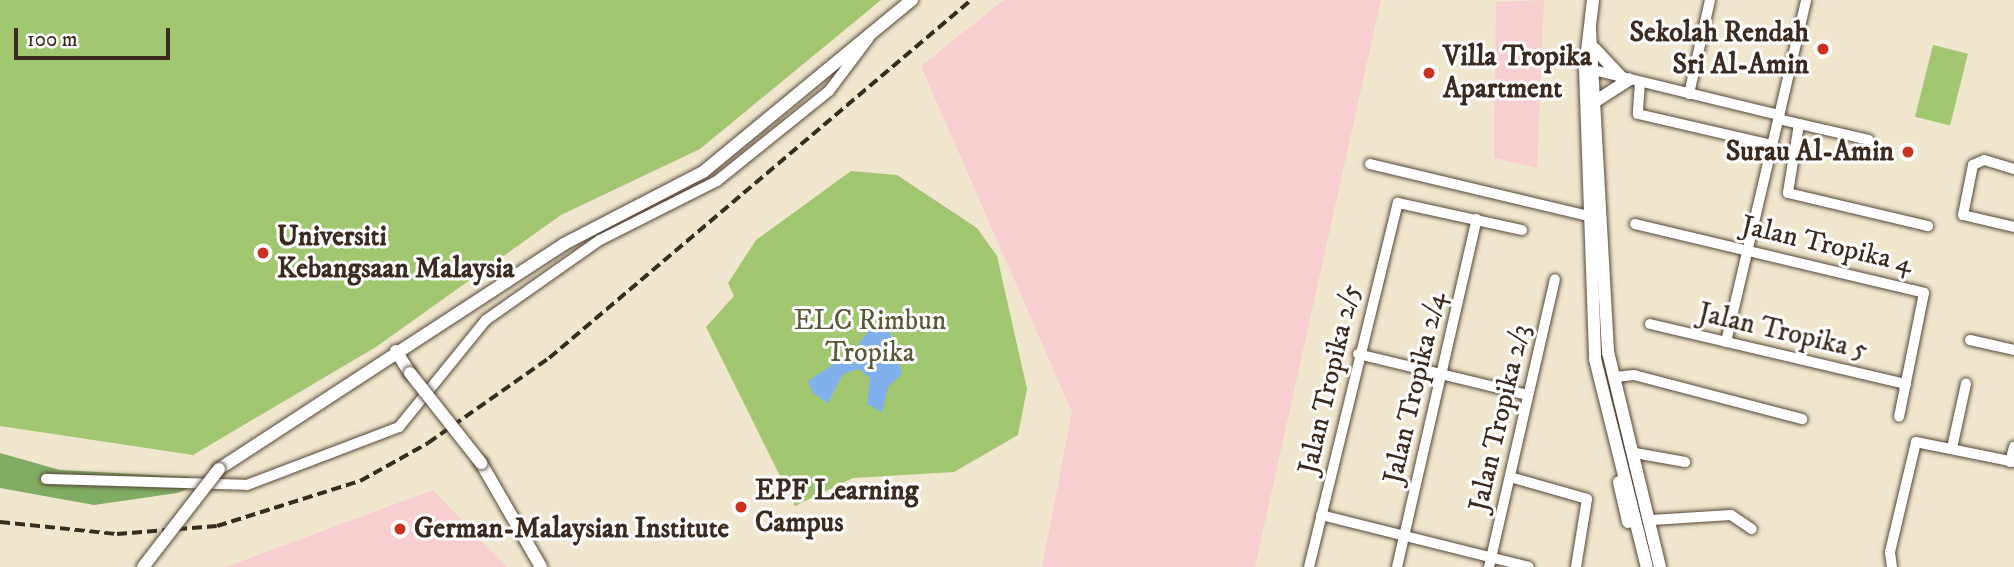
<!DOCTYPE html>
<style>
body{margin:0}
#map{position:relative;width:2014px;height:567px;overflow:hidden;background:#f1e7ce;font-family:"IM FELL DW Pica",serif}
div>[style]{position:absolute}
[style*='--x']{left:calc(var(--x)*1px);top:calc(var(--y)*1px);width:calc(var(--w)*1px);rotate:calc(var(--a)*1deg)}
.built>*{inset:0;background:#f7cfd0}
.green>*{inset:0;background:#a2c771;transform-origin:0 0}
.forest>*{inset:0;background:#81ac63}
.water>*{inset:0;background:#80b1ec}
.roads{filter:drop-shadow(0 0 2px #564638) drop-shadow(0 0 2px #564638)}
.minor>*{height:10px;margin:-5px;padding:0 5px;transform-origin:5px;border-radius:5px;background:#fff}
.tertiary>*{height:12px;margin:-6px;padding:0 6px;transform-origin:6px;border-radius:6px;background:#fff}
.rail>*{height:3.5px;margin-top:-1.75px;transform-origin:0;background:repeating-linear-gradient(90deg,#3b2a1e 0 10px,transparent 0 15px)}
.bridges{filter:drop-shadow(0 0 2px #564638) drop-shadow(0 0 2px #564638)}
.tertiary-bridge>*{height:12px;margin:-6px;padding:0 6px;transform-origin:6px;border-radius:6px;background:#fff}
.dots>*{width:19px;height:19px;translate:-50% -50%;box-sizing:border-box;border:4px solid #fff;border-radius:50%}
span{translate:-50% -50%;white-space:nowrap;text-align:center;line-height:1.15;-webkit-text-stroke:6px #fff;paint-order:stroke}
.poi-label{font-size:28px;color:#3b2a1e;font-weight:700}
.right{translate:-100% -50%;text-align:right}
.left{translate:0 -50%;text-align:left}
.street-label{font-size:28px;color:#3b2a1e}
.park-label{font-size:28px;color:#5a5937}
.scale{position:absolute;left:14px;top:28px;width:156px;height:32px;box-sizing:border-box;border:4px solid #3b2a1e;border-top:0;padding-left:9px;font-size:21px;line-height:24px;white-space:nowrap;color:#3b2a1e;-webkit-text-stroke:5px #fff;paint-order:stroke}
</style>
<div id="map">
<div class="built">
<i style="clip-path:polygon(1004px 0,1381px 0,1255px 567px,1042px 567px,1072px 412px,921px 66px)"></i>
<i style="clip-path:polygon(1544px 0,1537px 168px,1494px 158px,1496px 2px)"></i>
<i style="clip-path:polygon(433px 490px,507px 567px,226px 567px)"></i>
</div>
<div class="green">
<i style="clip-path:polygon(0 0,881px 0,700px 149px,561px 215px,376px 347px,193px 455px,0 426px)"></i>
<i style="left:1933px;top:45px;width:36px;height:74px;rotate:14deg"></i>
<i style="clip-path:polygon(851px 171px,897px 175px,977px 228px,997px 256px,1027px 389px,1018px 435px,954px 472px,853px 478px,795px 506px,706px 327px,734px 296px,728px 283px,756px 240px)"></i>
</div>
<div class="forest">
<i style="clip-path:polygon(0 453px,60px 470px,189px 477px,187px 489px,177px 493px,94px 505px,0 488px)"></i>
</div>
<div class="water">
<i style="clip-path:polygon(884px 312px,893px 316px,890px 333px,902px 374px,888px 387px,882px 412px,867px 404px,870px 378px,859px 369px,843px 374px,828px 403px,813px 393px,808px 381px,852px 352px)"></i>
</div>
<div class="roads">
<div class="minor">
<i style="--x:1585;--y:68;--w:200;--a:13.6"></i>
<i style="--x:1640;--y:82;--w:32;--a:94"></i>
<i style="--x:1638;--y:114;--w:138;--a:13"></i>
<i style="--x:1689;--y:94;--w:96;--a:-77.4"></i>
<i style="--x:1778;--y:119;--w:93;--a:13"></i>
<i style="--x:1799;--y:124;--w:70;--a:99.1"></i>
<i style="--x:1788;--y:193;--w:144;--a:13.3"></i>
<i style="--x:1370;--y:164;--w:233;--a:13.4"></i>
<i style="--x:2014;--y:169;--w:31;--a:-163"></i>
<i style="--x:1984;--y:160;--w:12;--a:156"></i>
<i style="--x:1973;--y:165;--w:51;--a:101.3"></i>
<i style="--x:1963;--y:215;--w:52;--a:13.2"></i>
<i style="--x:1635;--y:224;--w:297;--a:13.4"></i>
<i style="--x:1924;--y:293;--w:126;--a:101.4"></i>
<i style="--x:1650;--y:324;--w:263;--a:13.2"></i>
<i style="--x:1970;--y:340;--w:45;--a:12.8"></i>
<i style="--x:1726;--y:342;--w:351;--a:-76.8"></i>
<i style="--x:1358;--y:354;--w:175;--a:13.6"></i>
<i style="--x:1615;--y:377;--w:19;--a:-6"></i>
<i style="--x:1634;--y:375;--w:174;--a:14.7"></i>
<i style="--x:1952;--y:448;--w:66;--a:-77.7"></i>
<i style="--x:1635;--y:453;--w:51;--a:10.2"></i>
<i style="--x:2010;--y:462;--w:16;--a:-75"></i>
<i style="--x:1510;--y:477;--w:80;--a:15.9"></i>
<i style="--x:1587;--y:499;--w:69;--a:99.2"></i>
<i style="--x:46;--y:479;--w:201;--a:1.7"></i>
<i style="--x:247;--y:485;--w:163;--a:-20.9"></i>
<i style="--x:399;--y:427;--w:138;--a:-50.9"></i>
<i style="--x:486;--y:320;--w:139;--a:-35.1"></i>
<i style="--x:600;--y:240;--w:131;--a:-26.8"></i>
<i style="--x:717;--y:181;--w:144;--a:-38.8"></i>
<i style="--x:829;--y:91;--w:66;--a:-53"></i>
<i style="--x:1321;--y:515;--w:214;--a:14"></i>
<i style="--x:1651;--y:520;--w:80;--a:-3.6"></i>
<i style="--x:1731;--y:515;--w:25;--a:34"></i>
<i style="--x:1309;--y:567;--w:375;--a:-76.3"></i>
<i style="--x:1398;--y:203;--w:127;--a:12.3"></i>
<i style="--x:1397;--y:567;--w:357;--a:-77.1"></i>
<i style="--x:1489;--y:567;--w:295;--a:-77.1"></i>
<i style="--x:1892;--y:567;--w:15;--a:-98"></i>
<i style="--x:1890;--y:552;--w:113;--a:-76.7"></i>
<i style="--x:1916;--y:442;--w:100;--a:11.5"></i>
</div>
<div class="tertiary">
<i style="--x:1593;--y:0;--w:68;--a:96.7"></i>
<i style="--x:1585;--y:68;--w:291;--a:88"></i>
<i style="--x:1595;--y:359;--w:214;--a:76"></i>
<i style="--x:1590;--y:29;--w:324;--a:86.8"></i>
<i style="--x:1608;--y:352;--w:221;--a:76.4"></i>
<i style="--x:1595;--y:49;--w:37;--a:47"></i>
<i style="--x:1596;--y:101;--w:40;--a:-32.9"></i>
<i style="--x:396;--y:351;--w:26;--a:58"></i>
<i style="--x:481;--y:463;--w:120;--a:60"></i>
<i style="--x:219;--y:469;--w:412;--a:-33.1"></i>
<i style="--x:564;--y:244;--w:157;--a:-27.4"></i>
<i style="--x:703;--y:172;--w:271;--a:-39.5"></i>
<i style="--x:1619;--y:482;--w:41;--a:77.3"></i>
</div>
</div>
<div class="rail">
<i style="--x:0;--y:522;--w:118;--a:5.9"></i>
<i style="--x:117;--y:534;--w:100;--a:-4.6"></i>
<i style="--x:217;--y:526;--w:150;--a:-17.5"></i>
<i style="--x:360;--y:481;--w:78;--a:-29.2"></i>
<i style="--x:428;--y:443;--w:148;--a:-35.1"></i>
<i style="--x:549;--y:358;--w:553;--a:-40.31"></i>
</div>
<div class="bridges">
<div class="tertiary-bridge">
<i style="--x:410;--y:373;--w:115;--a:51.7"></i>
<i style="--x:143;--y:567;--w:124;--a:-52.2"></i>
</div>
</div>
<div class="dots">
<i style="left:1823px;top:49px;background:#c8321e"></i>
<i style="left:1429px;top:73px;background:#c8321e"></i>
<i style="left:1908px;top:152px;background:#c8321e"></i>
<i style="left:263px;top:253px;background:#c8321e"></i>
<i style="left:741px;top:507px;background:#c8321e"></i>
<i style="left:400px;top:529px;background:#c8321e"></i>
</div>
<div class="poi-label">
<span class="right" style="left:1809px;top:49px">Sekolah Rendah<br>Sri Al-Amin</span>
<span class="left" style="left:1443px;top:73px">Villa Tropika<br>Apartment</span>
<span class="right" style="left:1894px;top:152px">Surau Al-Amin</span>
<span class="left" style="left:277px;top:253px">Universiti<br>Kebangsaan Malaysia</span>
<span class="left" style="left:755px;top:507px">EPF Learning<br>Campus</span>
<span class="left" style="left:414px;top:529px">German-Malaysian Institute</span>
</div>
<div class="street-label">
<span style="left:1827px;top:245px;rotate:13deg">Jalan Tropika 4</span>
<span style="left:1783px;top:332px;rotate:13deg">Jalan Tropika 5</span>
<span style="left:1330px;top:379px;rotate:-77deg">Jalan Tropika 2/5</span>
<span style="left:1415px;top:388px;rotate:-77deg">Jalan Tropika 2/4</span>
<span style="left:1500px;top:418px;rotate:-77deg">Jalan Tropika 2/3</span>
</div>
<div class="park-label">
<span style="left:870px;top:337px">ELC Rimbun<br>Tropika</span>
</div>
<div class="scale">100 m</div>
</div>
